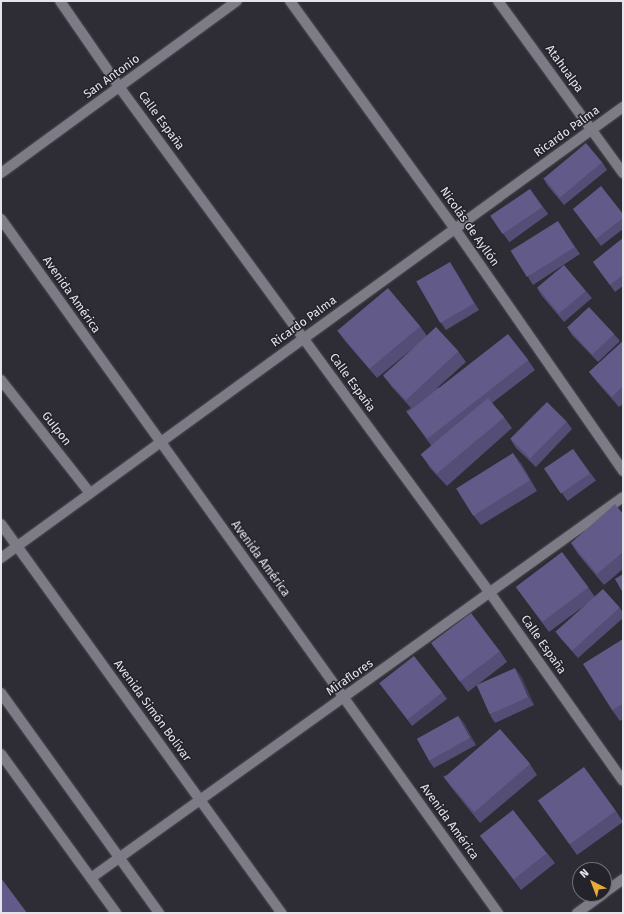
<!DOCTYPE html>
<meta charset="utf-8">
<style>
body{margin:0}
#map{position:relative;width:624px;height:914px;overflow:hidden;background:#2e2d35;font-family:"Fira Sans",sans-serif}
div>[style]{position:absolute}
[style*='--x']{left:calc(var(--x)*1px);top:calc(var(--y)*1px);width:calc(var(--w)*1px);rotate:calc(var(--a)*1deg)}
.roads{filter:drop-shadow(0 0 1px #4c4b52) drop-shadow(0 0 1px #4c4b52)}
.minor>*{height:10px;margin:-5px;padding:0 5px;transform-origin:5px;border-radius:5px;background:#7d7c86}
.tertiary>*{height:10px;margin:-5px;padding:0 5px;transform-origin:5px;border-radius:5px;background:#7d7c86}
.wall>*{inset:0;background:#544d76;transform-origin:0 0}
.shaded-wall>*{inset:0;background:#453f60}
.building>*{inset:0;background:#625a89;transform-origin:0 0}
span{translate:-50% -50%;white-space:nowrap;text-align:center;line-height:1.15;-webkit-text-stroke:3px #24232b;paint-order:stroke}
.street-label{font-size:12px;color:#e5e4ea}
.frame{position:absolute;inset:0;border:2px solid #e5e4ea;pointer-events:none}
.north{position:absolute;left:572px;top:862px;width:40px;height:40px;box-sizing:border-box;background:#24232b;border:1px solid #717077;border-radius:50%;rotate:318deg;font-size:11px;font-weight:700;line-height:16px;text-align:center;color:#e5e4ea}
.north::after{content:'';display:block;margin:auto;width:14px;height:18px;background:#e9ab38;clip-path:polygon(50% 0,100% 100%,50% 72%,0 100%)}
</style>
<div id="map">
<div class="roads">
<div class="minor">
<i style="--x:60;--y:1;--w:106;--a:55.4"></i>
<i style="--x:120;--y:88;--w:626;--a:53.77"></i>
<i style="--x:490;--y:593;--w:230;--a:54.7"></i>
<i style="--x:290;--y:1;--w:281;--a:54.1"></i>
<i style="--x:455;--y:229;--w:295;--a:55.2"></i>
<i style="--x:498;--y:1;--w:213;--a:54"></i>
<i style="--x:1;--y:173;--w:292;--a:-36.1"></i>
<i style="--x:1;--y:380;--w:144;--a:51.8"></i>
<i style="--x:1;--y:524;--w:480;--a:54.2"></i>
<i style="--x:1;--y:558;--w:768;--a:-35.95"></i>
<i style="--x:1;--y:693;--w:271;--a:54.3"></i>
<i style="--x:1;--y:754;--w:196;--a:54.1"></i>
<i style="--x:91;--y:878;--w:654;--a:-35.61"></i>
<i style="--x:604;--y:893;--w:24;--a:-36"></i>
<i style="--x:577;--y:913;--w:32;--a:-36"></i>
</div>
<div class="tertiary">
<i style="--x:1;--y:219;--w:854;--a:54.39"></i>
</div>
</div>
<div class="wall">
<i style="clip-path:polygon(602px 162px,607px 170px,564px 205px,548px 186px,543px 178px)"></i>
<i style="left:530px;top:189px;width:31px;height:48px;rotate:54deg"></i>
<i style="clip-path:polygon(573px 209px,623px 214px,623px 229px,601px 246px)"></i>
<i style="clip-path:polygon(563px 229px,580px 254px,533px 285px,528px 277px)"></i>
<i style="clip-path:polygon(623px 238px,623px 286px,615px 292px,593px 262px)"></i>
<i style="clip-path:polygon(455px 270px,479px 310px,446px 330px,441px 323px)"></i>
<i style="clip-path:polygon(537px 288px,586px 291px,592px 298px,564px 322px,542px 296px)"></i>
<i style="clip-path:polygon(420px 326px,427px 336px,458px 351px,466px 362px,437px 388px,528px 360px,535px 370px,492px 403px,504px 417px,512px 428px,447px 486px,430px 468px,423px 457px,433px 448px,406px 411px,411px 408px,391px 386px,383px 375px,417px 345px,377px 378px,345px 341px,337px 330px)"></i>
<i style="clip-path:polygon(567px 327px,614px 334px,620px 341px,598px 362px,572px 335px)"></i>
<i style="clip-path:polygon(623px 341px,623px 404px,619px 407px,597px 382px,589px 372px)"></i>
<i style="clip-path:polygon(567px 422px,572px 429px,536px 467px,516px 448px,511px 440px)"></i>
<i style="left:573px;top:449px;width:39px;height:35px;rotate:54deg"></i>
<i style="clip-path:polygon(521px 463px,537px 491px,481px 525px,473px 515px)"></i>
<i style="clip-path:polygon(623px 514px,623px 569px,604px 585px,578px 554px,571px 543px)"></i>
<i style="clip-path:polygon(516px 587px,588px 587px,595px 597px,620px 608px,623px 613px,623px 618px,578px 658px,561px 639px,556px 632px,588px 603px,549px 632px)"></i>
<i style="clip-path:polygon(623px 639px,623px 719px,620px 721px,612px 710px)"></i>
<i style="clip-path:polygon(432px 644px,500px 651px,507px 662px,468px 692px)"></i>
<i style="clip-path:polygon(521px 676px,534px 705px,495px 723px,490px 715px)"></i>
<i style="clip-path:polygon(379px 683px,442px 692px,447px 699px,412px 726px)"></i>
<i style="clip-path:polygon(458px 716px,464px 723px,476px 745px,434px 768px,429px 761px)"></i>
<i style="clip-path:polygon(530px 764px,537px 775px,480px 823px,451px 787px,443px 776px)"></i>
<i style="clip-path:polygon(538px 800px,616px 811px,623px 822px,577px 855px)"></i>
<i style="clip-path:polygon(480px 836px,547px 853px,555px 863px,521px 890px,488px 846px)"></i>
</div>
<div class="shaded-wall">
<i style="clip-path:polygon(450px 262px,455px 270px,479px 310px,474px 303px)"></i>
<i style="clip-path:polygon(513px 453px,521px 463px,537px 491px,530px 480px)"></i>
<i style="clip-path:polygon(515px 668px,521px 676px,534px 705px,528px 697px)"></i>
<i style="clip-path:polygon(458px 716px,464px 723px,476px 745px,470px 738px)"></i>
</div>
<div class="building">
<i style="left:586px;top:143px;width:25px;height:55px;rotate:50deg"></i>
<i style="clip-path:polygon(601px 186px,623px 214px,623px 218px,596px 239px,573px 209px)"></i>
<i style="left:530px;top:189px;width:22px;height:48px;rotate:56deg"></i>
<i style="left:558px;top:221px;width:31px;height:56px;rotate:58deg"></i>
<i style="clip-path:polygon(623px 238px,623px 275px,610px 285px,593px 262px)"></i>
<i style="left:450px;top:262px;width:48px;height:39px;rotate:60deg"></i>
<i style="left:564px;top:265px;width:34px;height:35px;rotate:50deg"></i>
<i style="left:388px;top:288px;width:50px;height:66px;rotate:50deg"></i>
<i style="left:589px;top:307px;width:37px;height:30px;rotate:47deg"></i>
<i style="left:436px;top:327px;width:33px;height:72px;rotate:47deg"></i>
<i style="left:508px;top:334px;width:33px;height:128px;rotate:52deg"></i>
<i style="clip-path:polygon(623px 341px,623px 386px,612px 397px,589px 372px)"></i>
<i style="left:488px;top:398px;width:25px;height:88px;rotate:50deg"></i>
<i style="left:547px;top:402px;width:28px;height:52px;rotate:45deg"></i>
<i style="left:573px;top:449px;width:30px;height:35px;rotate:56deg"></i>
<i style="left:513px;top:453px;width:32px;height:67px;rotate:58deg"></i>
<i style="clip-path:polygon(615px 504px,623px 514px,623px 552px,597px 574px,571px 543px)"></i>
<i style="left:562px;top:552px;width:44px;height:58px;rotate:53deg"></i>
<i style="clip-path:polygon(623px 574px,623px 593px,615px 579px)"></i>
<i style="left:603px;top:589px;width:25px;height:64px;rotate:48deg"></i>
<i style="left:471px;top:613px;width:48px;height:50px;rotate:53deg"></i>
<i style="clip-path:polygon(623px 639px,623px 704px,612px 710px,583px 664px)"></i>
<i style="left:414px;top:656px;width:46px;height:44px;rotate:52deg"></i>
<i style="left:515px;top:668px;width:32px;height:42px;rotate:66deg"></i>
<i style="left:458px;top:716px;width:25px;height:47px;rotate:61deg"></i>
<i style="left:500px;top:729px;width:46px;height:74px;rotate:49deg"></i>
<i style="left:584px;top:767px;width:54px;height:57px;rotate:54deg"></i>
<i style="left:513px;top:810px;width:55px;height:42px;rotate:52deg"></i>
<i style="clip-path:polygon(1px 878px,27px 913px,1px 913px)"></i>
</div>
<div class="street-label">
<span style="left:564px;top:69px;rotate:54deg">Atahualpa</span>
<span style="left:112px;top:77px;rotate:-36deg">San Antonio</span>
<span style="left:161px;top:121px;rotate:54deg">Calle España</span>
<span style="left:567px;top:132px;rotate:-36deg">Ricardo Palma</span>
<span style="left:469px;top:227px;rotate:55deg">Nicolás de Ayllón</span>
<span style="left:71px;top:295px;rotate:55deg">Avenida América</span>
<span style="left:304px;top:322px;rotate:-36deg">Ricardo Palma</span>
<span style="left:352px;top:383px;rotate:54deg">Calle España</span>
<span style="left:56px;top:429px;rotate:52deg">Gulpon</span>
<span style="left:260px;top:559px;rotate:54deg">Avenida América</span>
<span style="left:543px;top:645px;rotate:55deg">Calle España</span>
<span style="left:350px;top:678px;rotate:-35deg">Miraflores</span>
<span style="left:152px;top:711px;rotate:54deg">Avenida Simón Bolívar</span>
<span style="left:449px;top:822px;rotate:54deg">Avenida América</span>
</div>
<div class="frame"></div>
<div class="north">N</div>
</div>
